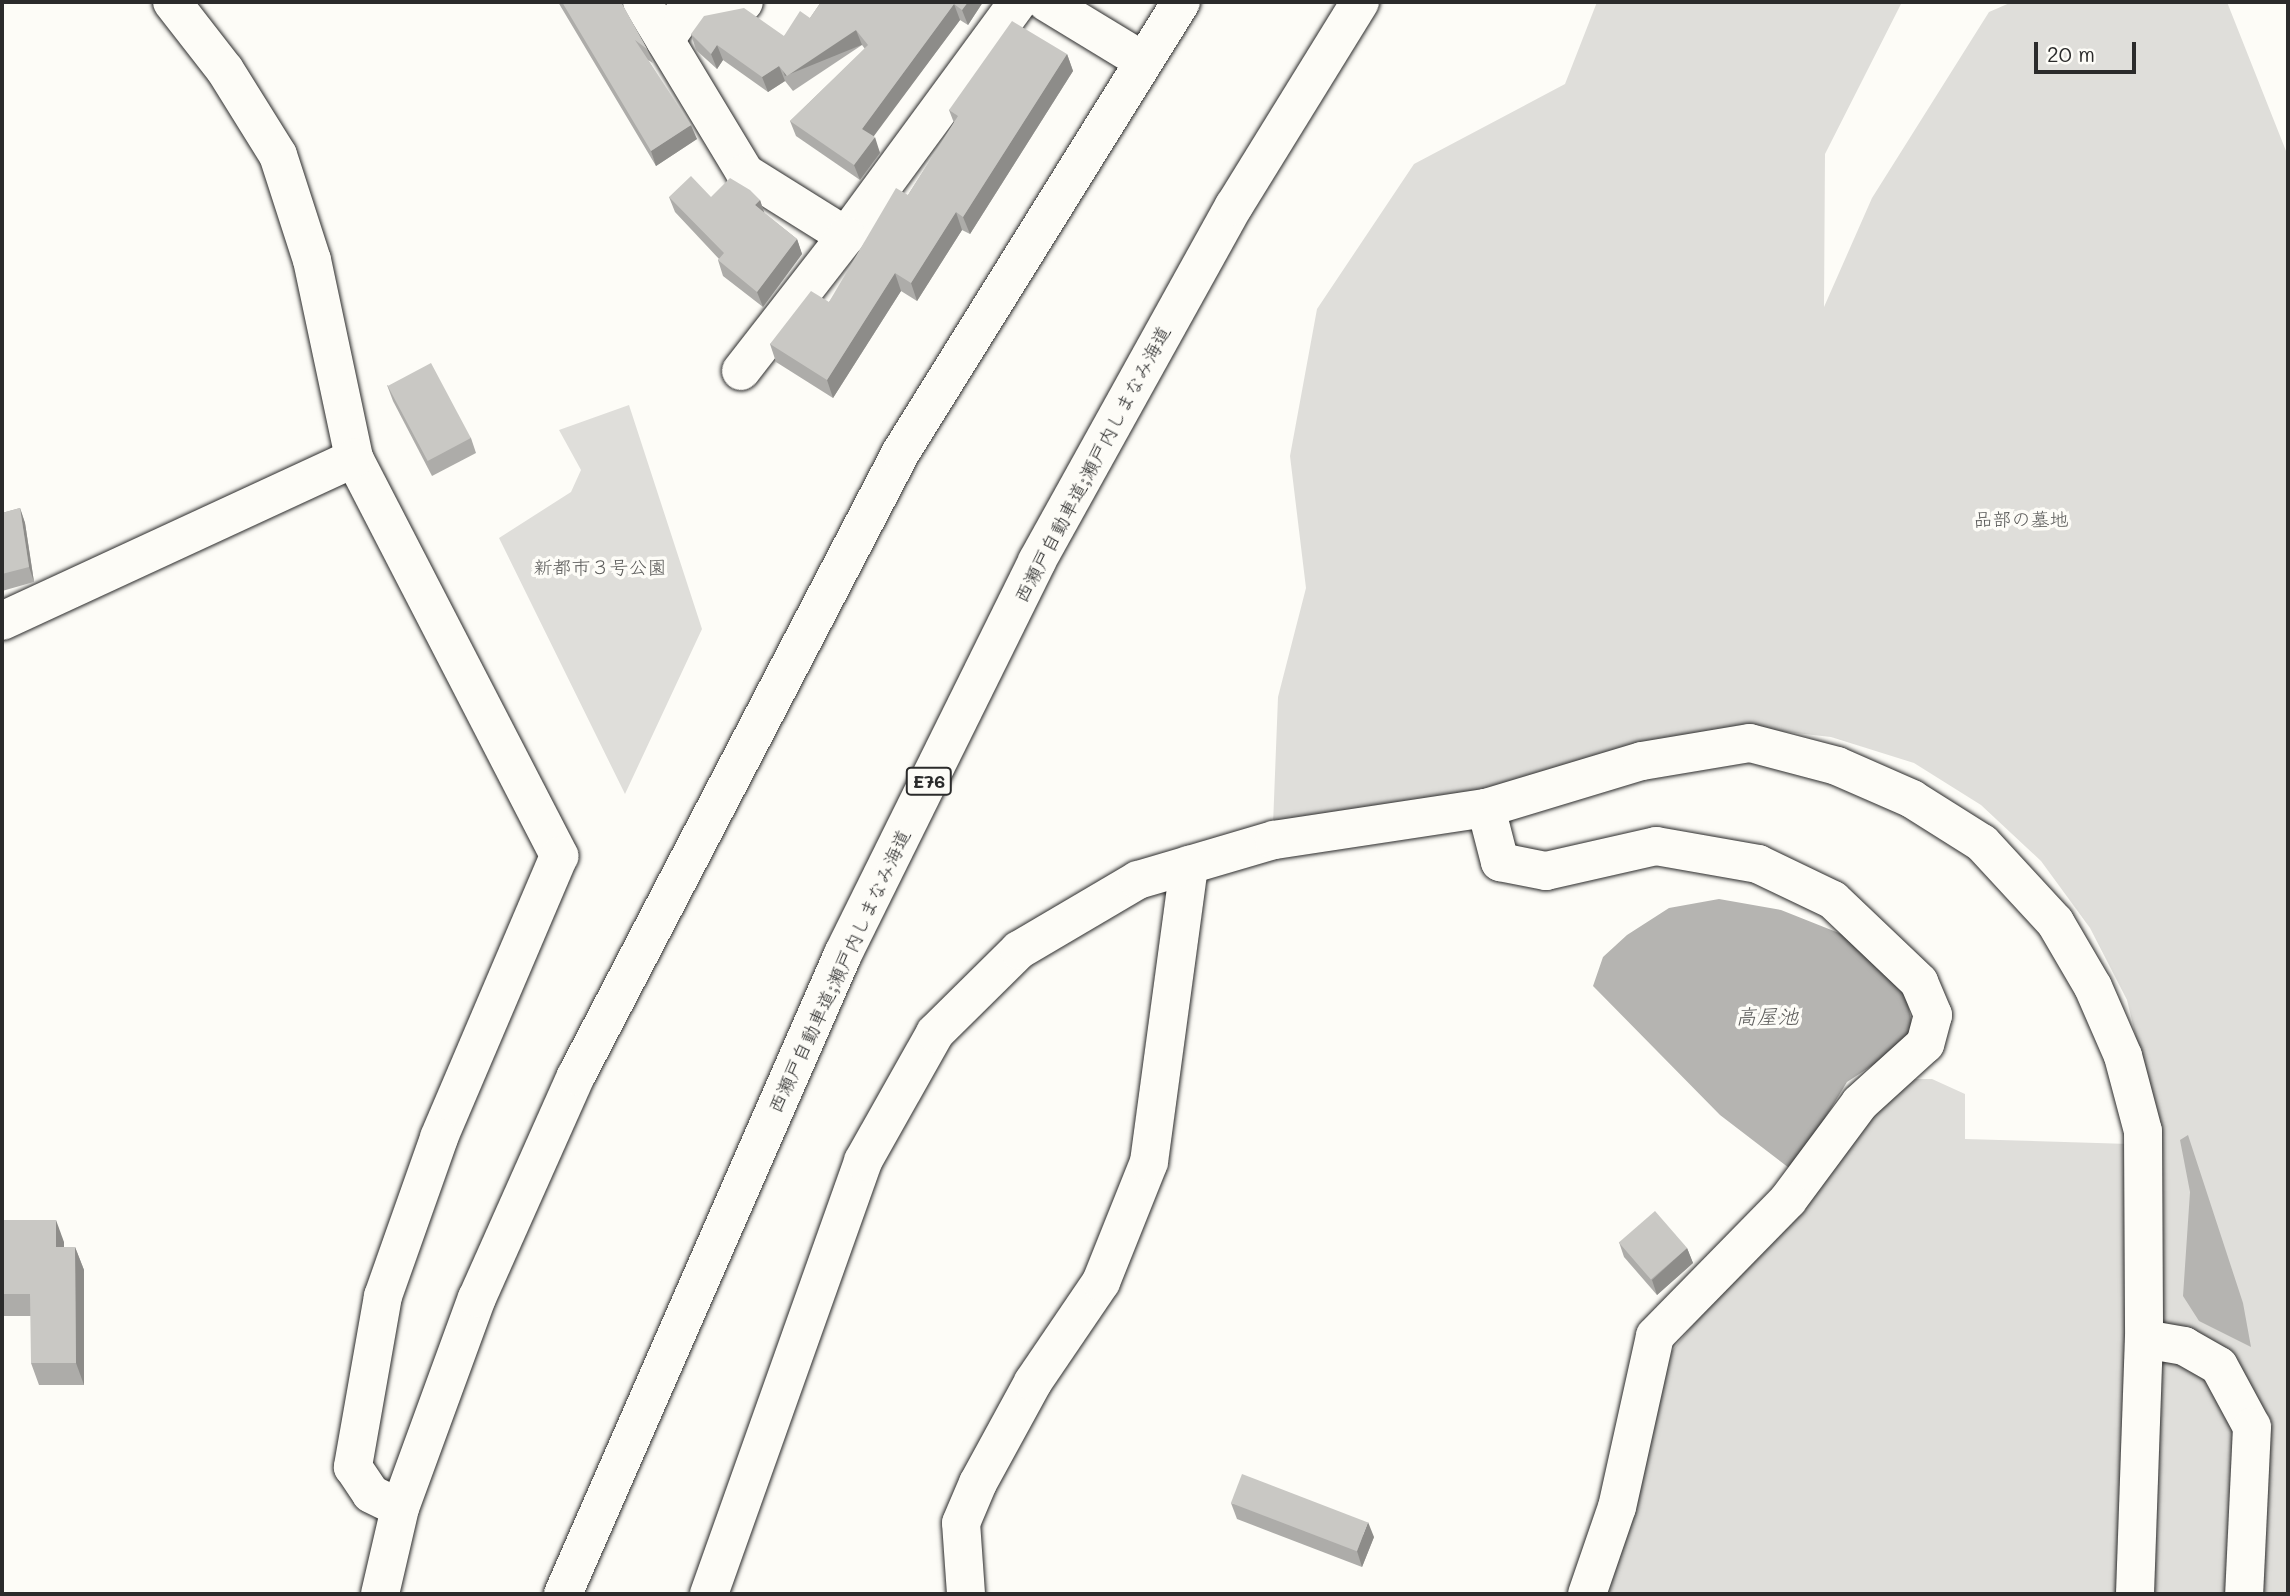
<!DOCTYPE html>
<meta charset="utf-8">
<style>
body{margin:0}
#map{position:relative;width:2290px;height:1596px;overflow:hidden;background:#fdfcf7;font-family:Mali,"Klee One",sans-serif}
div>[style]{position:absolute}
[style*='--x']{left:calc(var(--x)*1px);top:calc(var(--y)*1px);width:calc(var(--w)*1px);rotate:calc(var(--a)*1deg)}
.green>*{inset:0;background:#dfdeda}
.water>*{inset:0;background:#b5b4b1}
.roads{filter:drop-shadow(0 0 2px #2b2b2b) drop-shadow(0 0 2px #2b2b2b)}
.minor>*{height:38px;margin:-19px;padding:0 19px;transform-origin:19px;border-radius:19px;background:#fdfcf7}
.tertiary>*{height:38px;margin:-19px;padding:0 19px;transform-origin:19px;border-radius:19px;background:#fdfcf7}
.motorway>*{height:38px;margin:-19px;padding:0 19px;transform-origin:19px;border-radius:19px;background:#fdfcf7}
.wall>*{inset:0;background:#adaca9}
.shaded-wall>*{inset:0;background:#8d8c89;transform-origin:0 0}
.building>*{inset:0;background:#c9c8c4;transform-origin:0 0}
span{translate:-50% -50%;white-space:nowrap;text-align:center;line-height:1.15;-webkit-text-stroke:7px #fdfcf7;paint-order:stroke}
.shield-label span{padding:2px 5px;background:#fdfcf7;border:2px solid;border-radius:5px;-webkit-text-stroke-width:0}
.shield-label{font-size:18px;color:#2b2b2b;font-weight:700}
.street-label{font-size:19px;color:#2b2b2b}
.park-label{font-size:19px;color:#585857}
.water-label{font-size:21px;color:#5b5b5a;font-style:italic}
.frame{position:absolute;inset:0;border:4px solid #2b2b2b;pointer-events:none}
.scale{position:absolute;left:2034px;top:42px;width:102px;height:32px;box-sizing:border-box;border:4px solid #2b2b2b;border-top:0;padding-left:9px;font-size:21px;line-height:24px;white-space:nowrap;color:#2b2b2b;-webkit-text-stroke:5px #fdfcf7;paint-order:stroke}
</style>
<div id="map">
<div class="green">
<i style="clip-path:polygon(1597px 2px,1902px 2px,1825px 154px,1824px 307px,1872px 198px,1989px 12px,2012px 2px,2227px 2px,2288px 156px,2288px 1594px,1602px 1594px,1672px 1351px,1867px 1109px,1906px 1079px,1932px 1079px,1965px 1094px,1965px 1139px,2162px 1145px,2127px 1000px,2090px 928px,2041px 861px,1981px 805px,1914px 763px,1831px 737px,1753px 728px,1487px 790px,1273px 825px,1278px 697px,1306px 588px,1290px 456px,1317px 309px,1414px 164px,1565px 84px)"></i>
<i style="clip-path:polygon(629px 405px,702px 629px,625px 794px,499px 538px,571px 492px,581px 470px,559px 430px)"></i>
</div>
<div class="water">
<i style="clip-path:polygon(1719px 899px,1781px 910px,1854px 939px,1906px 994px,1912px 1024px,1905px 1044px,1847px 1082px,1793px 1171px,1720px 1115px,1593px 986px,1603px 957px,1627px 935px,1669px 908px)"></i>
<i style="clip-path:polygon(2188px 1135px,2243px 1303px,2251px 1347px,2199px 1321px,2183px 1296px,2190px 1192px,2180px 1140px)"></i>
</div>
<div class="roads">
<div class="minor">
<i style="--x:172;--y:2;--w:86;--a:52.1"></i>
<i style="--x:225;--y:70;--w:100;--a:58.1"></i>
<i style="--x:278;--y:155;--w:110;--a:72.1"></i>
<i style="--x:312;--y:260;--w:202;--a:78"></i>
<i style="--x:354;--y:458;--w:448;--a:62.7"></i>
<i style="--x:559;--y:856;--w:306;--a:113.1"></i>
<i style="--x:439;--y:1138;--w:168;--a:109.5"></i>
<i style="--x:383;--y:1296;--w:174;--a:100"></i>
<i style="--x:353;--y:1467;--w:32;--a:56"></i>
<i style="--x:371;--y:1494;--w:32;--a:26"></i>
<i style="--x:642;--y:2;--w:200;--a:58.9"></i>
<i style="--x:745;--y:173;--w:119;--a:32"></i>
<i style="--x:846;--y:236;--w:290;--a:-53.7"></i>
<i style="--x:1046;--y:2;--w:114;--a:31.3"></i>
<i style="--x:665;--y:40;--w:32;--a:-55"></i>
<i style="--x:683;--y:14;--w:62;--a:-11.1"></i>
<i style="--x:741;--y:371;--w:171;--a:-52.1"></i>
<i style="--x:2;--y:621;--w:388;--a:-24.8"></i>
<i style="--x:1486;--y:808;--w:56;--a:75.5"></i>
<i style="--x:1500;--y:862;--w:47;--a:11.1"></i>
<i style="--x:1546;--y:871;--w:113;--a:-12.8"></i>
<i style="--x:1656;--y:846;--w:104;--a:10"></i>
<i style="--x:1758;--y:864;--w:83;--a:25.6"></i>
<i style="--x:1833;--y:900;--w:119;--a:43.6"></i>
<i style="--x:1919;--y:982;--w:36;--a:67"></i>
<i style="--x:1933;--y:1015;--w:30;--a:105"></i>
<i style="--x:1925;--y:1044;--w:88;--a:137.8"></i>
<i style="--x:1860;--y:1103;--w:121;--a:126.6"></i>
<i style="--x:1788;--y:1200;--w:190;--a:134.4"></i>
<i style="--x:1655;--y:1336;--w:175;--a:102.5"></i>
<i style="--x:1617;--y:1507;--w:92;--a:109"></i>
<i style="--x:966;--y:1594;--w:71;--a:-94"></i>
<i style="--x:961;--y:1523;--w:43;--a:-67"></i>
<i style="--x:978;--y:1483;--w:115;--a:-61.4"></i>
<i style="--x:1033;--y:1382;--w:121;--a:-55.8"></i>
<i style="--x:1101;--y:1282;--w:129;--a:-68.2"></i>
<i style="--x:1149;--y:1162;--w:300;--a:-82.3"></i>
<i style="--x:2135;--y:1594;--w:255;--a:-88"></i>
</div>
<div class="tertiary">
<i style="--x:380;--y:1594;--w:88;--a:-76.9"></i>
<i style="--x:400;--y:1508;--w:224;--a:-69.9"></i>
<i style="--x:477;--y:1298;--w:243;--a:-66"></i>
<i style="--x:576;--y:1076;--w:704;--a:-62.49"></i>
<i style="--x:901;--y:452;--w:530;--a:-58.11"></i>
<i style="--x:709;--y:1594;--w:460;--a:-70.4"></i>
<i style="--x:863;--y:1161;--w:147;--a:-60.6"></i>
<i style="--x:935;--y:1033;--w:118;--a:-44.7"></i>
<i style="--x:1019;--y:950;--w:138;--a:-30.5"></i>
<i style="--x:1138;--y:880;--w:142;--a:-16.4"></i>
<i style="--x:1274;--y:840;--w:214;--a:-8.6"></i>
<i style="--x:1486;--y:808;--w:163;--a:-16.8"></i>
<i style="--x:1642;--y:761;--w:109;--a:-9.5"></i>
<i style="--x:1750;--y:743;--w:90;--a:14.8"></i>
<i style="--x:1837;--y:766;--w:82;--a:23.7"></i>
<i style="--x:1912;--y:799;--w:83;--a:32.2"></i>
<i style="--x:1982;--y:843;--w:108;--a:47.3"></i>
<i style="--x:2055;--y:922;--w:75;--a:59.7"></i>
<i style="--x:2093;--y:987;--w:75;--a:66.5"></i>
<i style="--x:2123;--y:1056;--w:78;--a:75.1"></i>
<i style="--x:2143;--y:1131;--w:208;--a:89.7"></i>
<i style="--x:2144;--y:1339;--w:41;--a:9.9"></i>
<i style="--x:2184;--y:1346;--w:40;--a:29.7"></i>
<i style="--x:2219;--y:1366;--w:69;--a:61.6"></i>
<i style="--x:2252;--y:1427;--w:167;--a:92.7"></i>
</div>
<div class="motorway">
<i style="--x:563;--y:1594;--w:699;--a:-66.37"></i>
<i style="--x:843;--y:954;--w:438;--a:-63.7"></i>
<i style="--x:1037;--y:561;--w:406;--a:-61"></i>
<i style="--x:1234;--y:206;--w:240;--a:-58.3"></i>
</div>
</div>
<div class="wall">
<i style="clip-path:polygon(558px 2px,621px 2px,647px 49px,653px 63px,648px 60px,697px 139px,656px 166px)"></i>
<i style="clip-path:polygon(821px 2px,983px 2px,968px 25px,960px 20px,873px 136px,880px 153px,860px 180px,796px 136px,790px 121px,865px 49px,862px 45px,793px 91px,785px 81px,768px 92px,723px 60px,717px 69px,696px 50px,691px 34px,784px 36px,810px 18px)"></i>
<i style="clip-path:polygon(1067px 54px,1073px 71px,970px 234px,962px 230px,917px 301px,901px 291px,833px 398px,776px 362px,770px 344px,829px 302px,908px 195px,954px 123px,949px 110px)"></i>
<i style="clip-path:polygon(669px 197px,711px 197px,760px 200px,764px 213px,797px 239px,802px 254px,763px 307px,723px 276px,718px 260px,719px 259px,675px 212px)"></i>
<i style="clip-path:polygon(387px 385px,471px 438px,476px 453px,432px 476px,393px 401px)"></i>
<i style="clip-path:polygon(20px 508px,25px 523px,34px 582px,2px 591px,2px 513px)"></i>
<i style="clip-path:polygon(2px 1220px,64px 1242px,64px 1247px,75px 1247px,84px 1270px,84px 1385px,39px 1385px,31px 1363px,31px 1316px,2px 1316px)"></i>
<i style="clip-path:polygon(1619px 1242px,1687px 1248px,1693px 1263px,1657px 1295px,1624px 1257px)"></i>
<i style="clip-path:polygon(1231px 1503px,1374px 1537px,1362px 1567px,1237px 1519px)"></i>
</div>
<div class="shaded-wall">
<i style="clip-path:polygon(968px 2px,983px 2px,968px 25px,962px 10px)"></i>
<i style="clip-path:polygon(954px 4px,960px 20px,868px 144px,862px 129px)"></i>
<i style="left:856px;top:30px;width:16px;height:83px;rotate:68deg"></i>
<i style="clip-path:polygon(717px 45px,723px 60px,717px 69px,711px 54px)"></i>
<i style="clip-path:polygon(1067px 54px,1073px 71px,970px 234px,963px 217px)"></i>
<i style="clip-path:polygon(779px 66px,785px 81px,768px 92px,762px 77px)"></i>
<i style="clip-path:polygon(691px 125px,697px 139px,656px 166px,651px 151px)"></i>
<i style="clip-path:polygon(875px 137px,880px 153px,860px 180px,854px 165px)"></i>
<i style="clip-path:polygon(760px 200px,765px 215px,755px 205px)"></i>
<i style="clip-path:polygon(956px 212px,962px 230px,917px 301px,911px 283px)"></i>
<i style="clip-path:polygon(797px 239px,802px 254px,763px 307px,757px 292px)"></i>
<i style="clip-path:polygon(895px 273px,901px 291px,833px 398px,827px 380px)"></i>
<i style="clip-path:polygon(20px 508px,25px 523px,34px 582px,29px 567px)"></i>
<i style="clip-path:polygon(56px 1220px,64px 1242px,64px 1270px,56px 1247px)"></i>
<i style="clip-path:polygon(75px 1247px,84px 1270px,84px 1385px,76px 1363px)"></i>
<i style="clip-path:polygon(1687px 1248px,1693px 1263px,1657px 1295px,1652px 1280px)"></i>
<i style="clip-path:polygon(1368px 1522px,1374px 1537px,1362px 1567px,1357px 1551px)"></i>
</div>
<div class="building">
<i style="clip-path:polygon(562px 2px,621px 2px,647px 49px,635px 40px,691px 125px,651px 151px)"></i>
<i style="clip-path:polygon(821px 2px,968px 2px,962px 10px,954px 4px,862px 129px,875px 137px,854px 165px,790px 121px,868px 45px,856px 30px,787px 76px,779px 66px,762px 77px,717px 45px,711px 54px,691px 34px,704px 16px,744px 8px,784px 36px,800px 11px,810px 18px)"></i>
<i style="clip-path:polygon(1012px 21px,1067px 54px,963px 217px,956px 212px,911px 283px,895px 273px,827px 380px,770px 344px,811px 291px,829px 302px,896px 188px,908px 195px,958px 116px,949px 110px)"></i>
<i style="clip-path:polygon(691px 176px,711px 197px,730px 178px,750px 190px,760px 200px,755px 205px,797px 239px,757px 292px,718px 260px,724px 253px,669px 197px)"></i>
<i style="left:431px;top:363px;width:85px;height:49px;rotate:62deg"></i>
<i style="clip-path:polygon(20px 508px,29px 567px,2px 574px,2px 513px)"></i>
<i style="left:1655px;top:1211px;width:49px;height:48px;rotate:49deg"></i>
<i style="clip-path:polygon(2px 1220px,56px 1220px,56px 1247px,75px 1247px,76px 1363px,31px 1363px,30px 1294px,2px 1294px)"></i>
<i style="left:1242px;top:1474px;width:135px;height:31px;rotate:21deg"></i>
</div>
<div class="shield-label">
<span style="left:929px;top:781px">E76</span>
</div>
<div class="street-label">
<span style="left:1092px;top:464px;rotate:-62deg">西瀬戸自動車道;瀬戸内しまなみ海道</span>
<span style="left:839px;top:971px;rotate:-65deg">西瀬戸自動車道;瀬戸内しまなみ海道</span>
</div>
<div class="park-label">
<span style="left:2021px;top:519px">品部の墓地</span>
<span style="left:600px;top:567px">新都市３号公園</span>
</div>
<div class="water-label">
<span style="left:1767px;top:1016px">高屋池</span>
</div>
<div class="frame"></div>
<div class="scale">20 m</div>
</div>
